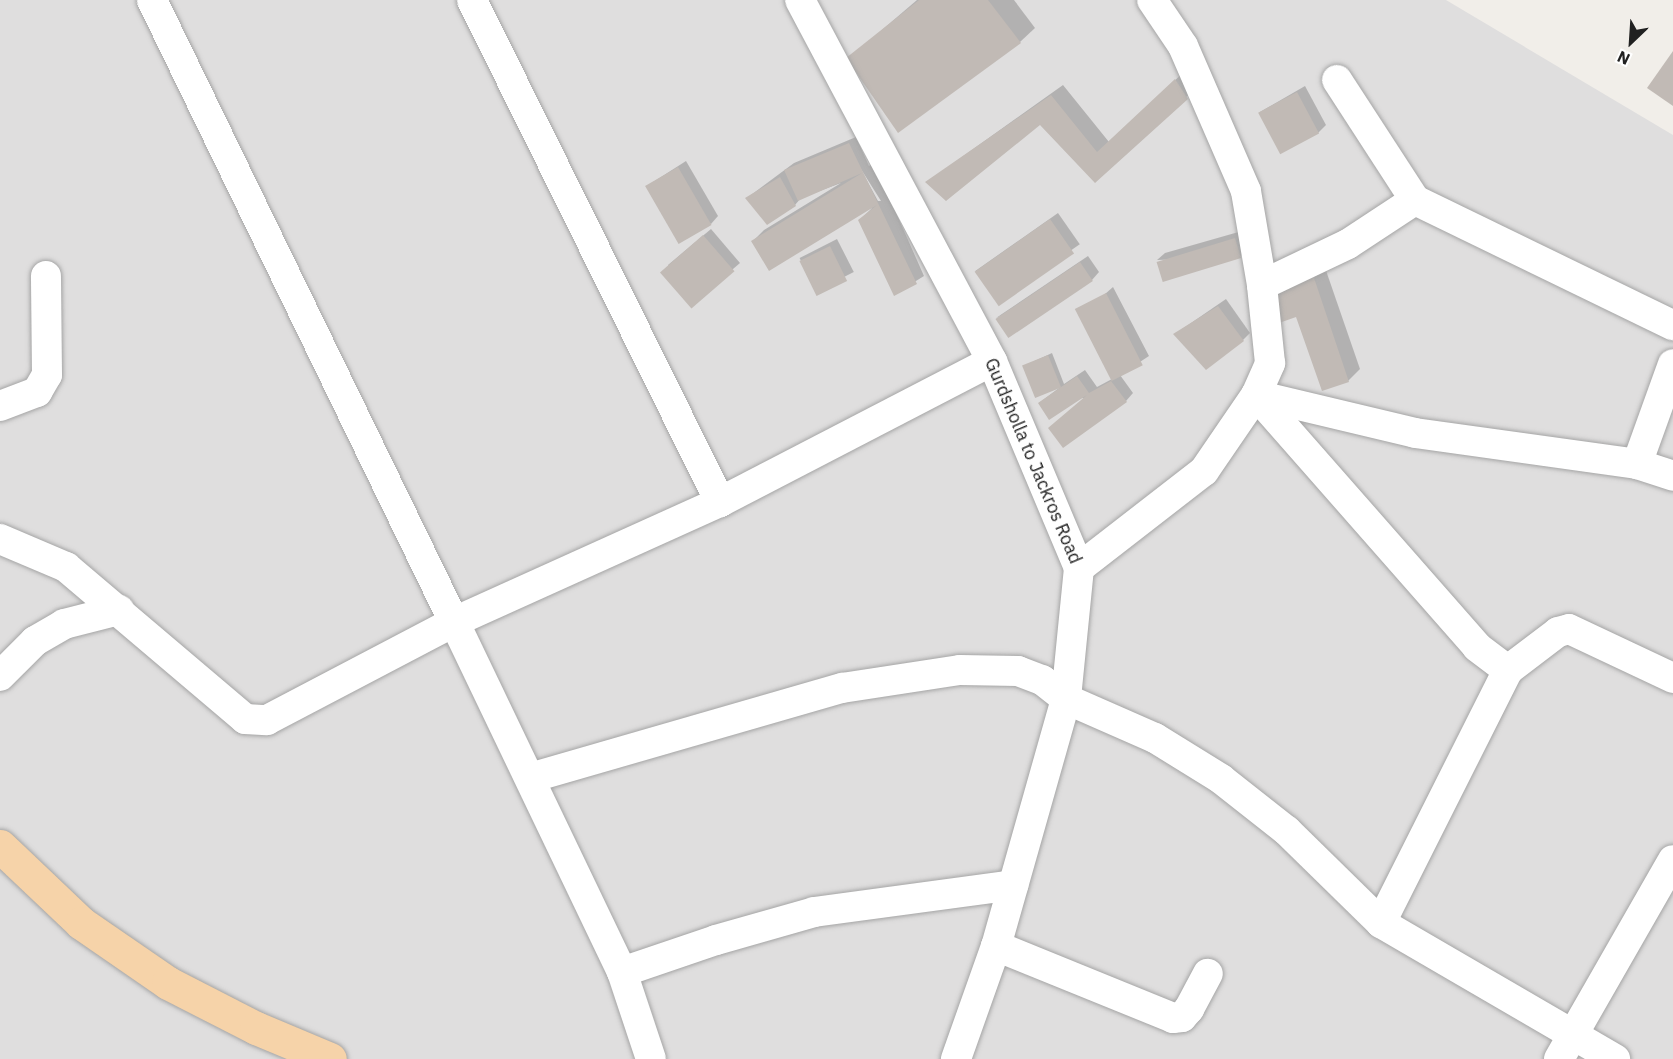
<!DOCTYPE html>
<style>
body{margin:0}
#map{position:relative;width:1673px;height:1059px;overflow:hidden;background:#f1eee9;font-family:"IBM Plex Sans",sans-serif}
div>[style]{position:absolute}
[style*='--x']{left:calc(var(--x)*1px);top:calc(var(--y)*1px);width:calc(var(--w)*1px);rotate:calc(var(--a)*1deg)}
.residential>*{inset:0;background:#dfdede}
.shadow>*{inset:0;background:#0003;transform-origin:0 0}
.building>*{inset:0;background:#c1bab5;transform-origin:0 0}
.roads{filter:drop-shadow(0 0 2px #a5a5a5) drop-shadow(0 0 2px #a5a5a5)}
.minor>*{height:30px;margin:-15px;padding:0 15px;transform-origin:15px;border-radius:15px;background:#fff}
.primary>*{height:33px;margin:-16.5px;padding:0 16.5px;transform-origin:16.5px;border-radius:16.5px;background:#f6d3a9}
span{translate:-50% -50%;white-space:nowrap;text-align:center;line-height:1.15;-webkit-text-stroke:6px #fff;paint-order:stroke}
.street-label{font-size:18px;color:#212121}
.north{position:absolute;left:1601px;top:12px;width:60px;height:60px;-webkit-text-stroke:4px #fff;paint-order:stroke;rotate:205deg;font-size:16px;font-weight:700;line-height:24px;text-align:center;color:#212121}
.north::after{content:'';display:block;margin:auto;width:21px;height:27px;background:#212121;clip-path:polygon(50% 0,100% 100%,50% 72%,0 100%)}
</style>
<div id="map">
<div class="residential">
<i style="clip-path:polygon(0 0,1446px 0,1673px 135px,1673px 1059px,0 1059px)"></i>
</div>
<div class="shadow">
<i style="clip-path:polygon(917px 0,1014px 0,1035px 28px,1020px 42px,848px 59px)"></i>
<i style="clip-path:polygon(1187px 69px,1198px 86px,1095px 181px,1040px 123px,927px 182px,1063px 85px,1109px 142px)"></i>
<i style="clip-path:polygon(1305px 86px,1326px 125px,1318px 133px,1260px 112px)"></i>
<i style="clip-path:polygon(evenodd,856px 137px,869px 166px,874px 163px,924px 276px,895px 294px,860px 220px,872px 208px,753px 241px,764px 230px,841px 183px,801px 198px,795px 205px,747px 198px,794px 163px,856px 137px,859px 166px,881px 201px,878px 201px,859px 166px)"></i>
<i style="clip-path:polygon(686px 161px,718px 216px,711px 224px,647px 186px)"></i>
<i style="left:1058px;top:213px;width:38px;height:101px;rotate:55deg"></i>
<i style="clip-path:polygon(711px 229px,740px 263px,690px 306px,668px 265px)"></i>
<i style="clip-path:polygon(1242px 231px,1247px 250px,1240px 257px,1157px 260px,1165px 253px)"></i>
<i style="left:837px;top:239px;width:37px;height:42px;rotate:63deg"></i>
<i style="clip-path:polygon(1088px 256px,1099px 272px,1092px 280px,996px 318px)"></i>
<i style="clip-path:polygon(1321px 256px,1360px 369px,1348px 381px,1297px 315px)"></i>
<i style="clip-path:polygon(1113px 287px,1149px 356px,1120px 375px,1133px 393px,1126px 401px,1081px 398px,1039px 403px,1059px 388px,1024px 366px,1052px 353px,1064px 384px,1085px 370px,1097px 387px,1112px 379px,1088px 309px)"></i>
<i style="clip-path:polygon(1226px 299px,1250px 333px,1243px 340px,1175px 334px)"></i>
</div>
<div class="building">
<i style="clip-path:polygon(919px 0,988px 0,1021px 43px,898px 133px,846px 58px)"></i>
<i style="clip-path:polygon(1673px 51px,1673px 106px,1647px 88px)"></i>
<i style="clip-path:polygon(1175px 79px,1188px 99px,1095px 183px,1040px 125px,946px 201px,925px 182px,1051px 95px,1097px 152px)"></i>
<i style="left:1297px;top:92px;width:47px;height:44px;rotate:62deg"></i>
<i style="clip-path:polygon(849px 143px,917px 284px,894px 296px,858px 220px,877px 205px,769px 271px,751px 241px,862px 173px,798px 201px,784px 170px)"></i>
<i style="left:678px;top:167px;width:67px;height:38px;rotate:60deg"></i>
<i style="clip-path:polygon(780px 177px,796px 206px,767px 225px,745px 198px)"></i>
<i style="left:1050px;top:219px;width:42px;height:92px;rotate:55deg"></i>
<i style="left:703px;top:235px;width:48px;height:57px;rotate:49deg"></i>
<i style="left:1235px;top:238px;width:21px;height:82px;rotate:73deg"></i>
<i style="left:830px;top:246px;width:39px;height:34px;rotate:64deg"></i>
<i style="left:1080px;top:262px;width:23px;height:102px;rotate:56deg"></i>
<i style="clip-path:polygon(1310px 266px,1349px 382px,1322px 391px,1296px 317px,1279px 323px,1265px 282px)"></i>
<i style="left:1106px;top:293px;width:81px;height:35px;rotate:63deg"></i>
<i style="clip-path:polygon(1218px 306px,1244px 341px,1206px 370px,1173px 334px)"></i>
<i style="left:1048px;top:355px;width:35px;height:28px;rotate:68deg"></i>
<i style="clip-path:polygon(1077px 376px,1089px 393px,1111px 381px,1127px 402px,1063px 448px,1048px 428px,1087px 395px,1049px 420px,1038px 403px)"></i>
</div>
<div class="roads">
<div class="minor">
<i style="--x:472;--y:0;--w:560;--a:63.71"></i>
<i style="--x:800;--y:0;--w:409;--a:62"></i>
<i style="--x:992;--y:361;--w:225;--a:67.2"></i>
<i style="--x:1079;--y:568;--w:132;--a:95.7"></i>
<i style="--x:1066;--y:699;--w:257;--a:105.8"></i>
<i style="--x:996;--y:946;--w:120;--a:109.5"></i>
<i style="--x:1337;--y:80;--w:143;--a:57"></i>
<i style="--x:1415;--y:200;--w:287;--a:25.9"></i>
<i style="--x:1262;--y:285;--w:95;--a:-25.5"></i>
<i style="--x:1348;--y:244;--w:80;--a:-33.3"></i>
<i style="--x:1256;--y:395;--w:335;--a:48.7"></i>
<i style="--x:1477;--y:647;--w:39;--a:37"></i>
<i style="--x:1508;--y:670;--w:283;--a:116.7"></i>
<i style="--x:1381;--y:923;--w:271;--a:30.2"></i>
<i style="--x:1256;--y:395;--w:163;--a:13.4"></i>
<i style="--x:1415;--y:433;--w:224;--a:7.9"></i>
<i style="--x:1637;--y:464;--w:38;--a:18"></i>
<i style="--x:0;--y:406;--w:40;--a:-21"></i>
<i style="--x:37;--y:392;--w:20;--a:-60"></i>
<i style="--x:47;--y:375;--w:99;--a:-90.6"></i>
<i style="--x:1637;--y:464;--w:106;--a:-70.2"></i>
<i style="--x:0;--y:539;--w:72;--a:23"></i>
<i style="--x:66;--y:567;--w:235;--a:40.3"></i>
<i style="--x:245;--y:719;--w:22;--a:3"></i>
<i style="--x:267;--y:720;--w:211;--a:-27.7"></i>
<i style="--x:454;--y:622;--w:691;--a:-115.9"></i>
<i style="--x:1079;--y:568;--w:158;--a:-37.8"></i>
<i style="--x:1204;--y:471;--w:92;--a:-55.6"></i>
<i style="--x:1256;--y:395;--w:35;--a:-66"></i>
<i style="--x:1270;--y:363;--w:78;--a:-95.9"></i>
<i style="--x:1262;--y:285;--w:95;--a:-99.7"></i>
<i style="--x:1246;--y:191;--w:158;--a:-113.5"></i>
<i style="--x:1183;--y:46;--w:55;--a:-124"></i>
<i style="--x:1508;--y:670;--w:63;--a:-37.2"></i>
<i style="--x:1558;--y:632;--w:11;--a:-15"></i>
<i style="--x:1569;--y:629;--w:115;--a:25.2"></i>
<i style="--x:0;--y:676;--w:49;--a:-45"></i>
<i style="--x:35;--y:641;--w:34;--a:-30"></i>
<i style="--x:64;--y:624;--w:57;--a:-14.3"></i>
<i style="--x:530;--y:778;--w:325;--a:-16.1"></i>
<i style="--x:842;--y:688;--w:119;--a:-8.7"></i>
<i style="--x:960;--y:670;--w:58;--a:1"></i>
<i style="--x:1018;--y:671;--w:26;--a:21"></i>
<i style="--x:1042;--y:680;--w:31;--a:38"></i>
<i style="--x:1066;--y:699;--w:97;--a:23.7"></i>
<i style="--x:1155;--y:738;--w:78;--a:31.8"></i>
<i style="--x:1221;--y:779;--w:84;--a:38.2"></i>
<i style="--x:1287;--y:831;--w:132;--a:44.4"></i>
<i style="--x:996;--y:946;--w:191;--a:22.1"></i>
<i style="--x:1173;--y:1018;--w:9;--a:-6"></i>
<i style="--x:1182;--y:1017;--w:11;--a:-49"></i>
<i style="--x:1189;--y:1009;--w:40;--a:-62"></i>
<i style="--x:622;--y:972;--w:99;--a:-18.8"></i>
<i style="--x:716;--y:940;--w:102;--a:-15.9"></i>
<i style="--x:814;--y:912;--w:201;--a:-7.7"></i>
<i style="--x:651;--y:1059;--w:92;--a:-108.4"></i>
<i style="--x:622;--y:972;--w:388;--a:-115.6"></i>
<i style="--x:454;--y:622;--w:292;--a:-24.3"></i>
<i style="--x:720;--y:502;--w:306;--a:-27.4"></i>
<i style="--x:1559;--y:1059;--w:229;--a:-60.2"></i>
</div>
<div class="primary">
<i style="--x:0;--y:846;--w:112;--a:43.5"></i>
<i style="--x:81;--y:923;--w:106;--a:34.6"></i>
<i style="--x:168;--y:983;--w:99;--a:27.1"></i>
<i style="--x:256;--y:1028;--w:80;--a:22.7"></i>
</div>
</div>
<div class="street-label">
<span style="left:1033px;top:461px;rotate:67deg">Gurdsholla to Jackros Road</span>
</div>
<div class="north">N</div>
</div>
